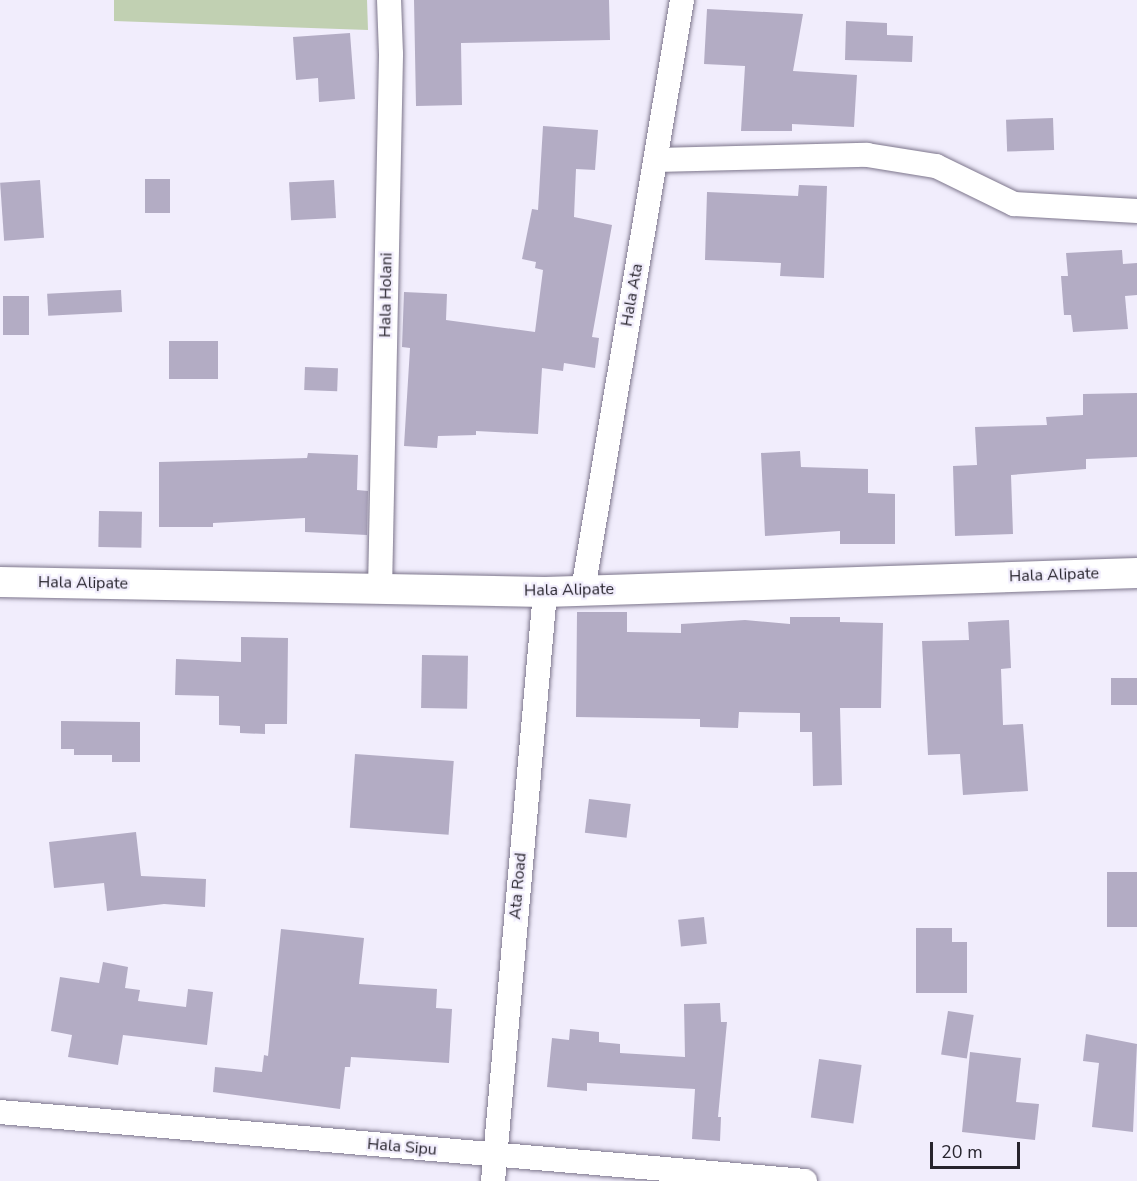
<!DOCTYPE html>
<style>
body{margin:0}
#map{position:relative;width:1137px;height:1181px;overflow:hidden;background:#f1edfc;font-family:"Nunito Sans",sans-serif}
div>[style]{position:absolute}
[style*='--x']{left:calc(var(--x)*1px);top:calc(var(--y)*1px);width:calc(var(--w)*1px);rotate:calc(var(--a)*1deg)}
.green>*{inset:0;background:#c1d0b2}
.building>*{inset:0;background:#b3acc4;transform-origin:0 0}
.roads{filter:drop-shadow(0 0 2px #7d768c) drop-shadow(0 0 2px #7d768c)}
.minor>*{height:24px;margin:-12px;padding:0 12px;transform-origin:12px;border-radius:12px;background:#fff}
.tertiary>*{height:30px;margin:-15px;padding:0 15px;transform-origin:15px;border-radius:15px;background:#fff}
span{translate:-50% -50%;white-space:nowrap;text-align:center;line-height:1.15;-webkit-text-stroke:4.5px #f1edfc;paint-order:stroke}
.street-label{font-size:16px;color:#27242d}
.scale{position:absolute;left:930px;top:1142px;width:90px;height:27px;box-sizing:border-box;border:3px solid #27242d;border-top:0;padding-left:8px;font-size:18px;line-height:21px;white-space:nowrap;color:#27242d;-webkit-text-stroke:4px #f1edfc;paint-order:stroke}
</style>
<div id="map">
<div class="green">
<i style="clip-path:polygon(114px 0,367px 0,368px 30px,114px 21px)"></i>
</div>
<div class="building">
<i style="clip-path:polygon(414px 0,609px 0,610px 40px,461px 43px,462px 105px,416px 106px)"></i>
<i style="clip-path:polygon(707px 9px,803px 14px,793px 71px,857px 75px,854px 127px,792px 124px,792px 131px,741px 131px,745px 66px,704px 64px)"></i>
<i style="clip-path:polygon(846px 21px,887px 23px,887px 35px,913px 36px,912px 62px,845px 60px)"></i>
<i style="clip-path:polygon(350px 33px,355px 99px,319px 102px,318px 78px,296px 80px,293px 37px)"></i>
<i style="left:1053px;top:118px;width:32px;height:47px;rotate:88deg"></i>
<i style="clip-path:polygon(543px 126px,598px 130px,595px 170px,576px 169px,574px 217px,612px 225px,592px 337px,599px 338px,595px 368px,564px 363px,563px 371px,542px 368px,538px 434px,476px 431px,476px 435px,438px 436px,437px 448px,404px 446px,410px 348px,402px 347px,404px 292px,447px 294px,446px 320px,535px 332px,543px 270px,535px 268px,536px 262px,522px 259px,532px 209px,538px 210px)"></i>
<i style="left:145px;top:179px;width:25px;height:34px"></i>
<i style="left:40px;top:180px;width:58px;height:40px;rotate:86deg"></i>
<i style="left:334px;top:180px;width:38px;height:45px;rotate:87deg"></i>
<i style="clip-path:polygon(799px 185px,827px 186px,824px 278px,780px 276px,781px 263px,705px 260px,707px 192px,798px 196px)"></i>
<i style="clip-path:polygon(1122px 250px,1123px 264px,1137px 263px,1137px 295px,1125px 296px,1128px 329px,1073px 332px,1071px 315px,1064px 315px,1061px 276px,1068px 276px,1066px 253px)"></i>
<i style="left:121px;top:290px;width:22px;height:74px;rotate:87deg"></i>
<i style="left:3px;top:296px;width:26px;height:39px"></i>
<i style="left:169px;top:341px;width:49px;height:38px"></i>
<i style="left:305px;top:367px;width:33px;height:23px;rotate:2deg"></i>
<i style="clip-path:polygon(1137px 393px,1137px 457px,1086px 459px,1086px 469px,1011px 475px,1013px 534px,955px 536px,953px 466px,977px 465px,975px 427px,1047px 425px,1046px 417px,1083px 415px,1083px 394px)"></i>
<i style="clip-path:polygon(800px 451px,801px 467px,868px 469px,868px 493px,895px 494px,895px 544px,840px 544px,840px 531px,765px 536px,761px 453px)"></i>
<i style="clip-path:polygon(308px 453px,358px 455px,357px 490px,368px 491px,367px 535px,305px 532px,305px 518px,213px 523px,213px 527px,159px 527px,159px 462px,307px 458px)"></i>
<i style="left:99px;top:511px;width:43px;height:36px;rotate:1deg"></i>
<i style="clip-path:polygon(577px 612px,627px 612px,627px 632px,681px 633px,681px 624px,745px 620px,790px 624px,790px 617px,840px 617px,840px 622px,883px 623px,881px 708px,840px 708px,842px 785px,813px 786px,812px 732px,800px 732px,800px 713px,739px 712px,738px 728px,700px 727px,700px 719px,576px 717px)"></i>
<i style="clip-path:polygon(1009px 620px,1011px 668px,1001px 669px,1003px 725px,1023px 724px,1028px 791px,963px 795px,960px 754px,928px 755px,922px 641px,969px 640px,968px 622px)"></i>
<i style="clip-path:polygon(241px 637px,288px 638px,287px 724px,265px 724px,265px 734px,240px 733px,240px 726px,219px 725px,219px 696px,175px 695px,176px 659px,241px 662px)"></i>
<i style="left:422px;top:655px;width:46px;height:53px;rotate:1deg"></i>
<i style="left:1137px;top:678px;width:27px;height:26px;rotate:90deg"></i>
<i style="clip-path:polygon(61px 721px,140px 722px,140px 762px,112px 762px,112px 755px,74px 755px,74px 749px,61px 749px)"></i>
<i style="left:355px;top:754px;width:99px;height:74px;rotate:4deg"></i>
<i style="left:589px;top:799px;width:42px;height:34px;rotate:7deg"></i>
<i style="clip-path:polygon(136px 832px,141px 876px,206px 879px,205px 907px,164px 904px,107px 911px,104px 883px,54px 888px,49px 842px)"></i>
<i style="left:1137px;top:872px;width:55px;height:30px;rotate:90deg"></i>
<i style="left:704px;top:917px;width:27px;height:26px;rotate:84deg"></i>
<i style="clip-path:polygon(916px 928px,952px 928px,952px 942px,967px 942px,967px 993px,916px 993px)"></i>
<i style="clip-path:polygon(281px 929px,364px 938px,359px 984px,437px 989px,436px 1008px,452px 1009px,449px 1063px,351px 1057px,350px 1067px,345px 1067px,340px 1109px,213px 1092px,215px 1067px,262px 1072px,264px 1055px,268px 1056px)"></i>
<i style="clip-path:polygon(103px 962px,128px 967px,125px 988px,140px 990px,138px 1001px,186px 1007px,188px 989px,213px 992px,207px 1045px,123px 1035px,118px 1065px,68px 1057px,72px 1035px,51px 1031px,60px 977px,99px 983px)"></i>
<i style="clip-path:polygon(720px 1003px,721px 1022px,727px 1022px,718px 1117px,721px 1117px,720px 1141px,692px 1139px,695px 1089px,587px 1083px,587px 1091px,547px 1087px,552px 1038px,569px 1040px,570px 1029px,599px 1032px,599px 1042px,620px 1044px,620px 1053px,685px 1057px,684px 1004px)"></i>
<i style="left:948px;top:1011px;width:26px;height:44px;rotate:9deg"></i>
<i style="clip-path:polygon(1086px 1034px,1137px 1044px,1133px 1132px,1092px 1127px,1099px 1063px,1083px 1061px)"></i>
<i style="clip-path:polygon(970px 1052px,1021px 1058px,1016px 1102px,1039px 1104px,1035px 1140px,962px 1132px)"></i>
<i style="left:819px;top:1059px;width:43px;height:59px;rotate:8deg"></i>
</div>
<div class="roads">
<div class="minor">
<i style="--x:656;--y:160;--w:211;--a:-1.4"></i>
<i style="--x:867;--y:155;--w:70;--a:9.1"></i>
<i style="--x:936;--y:166;--w:87;--a:26"></i>
<i style="--x:1014;--y:204;--w:123;--a:3.3"></i>
<i style="--x:380;--y:590;--w:536;--a:-88.82"></i>
<i style="--x:391;--y:54;--w:54;--a:-92.1"></i>
<i style="--x:583;--y:590;--w:598;--a:-80.47"></i>
<i style="--x:0;--y:1112;--w:808;--a:4.9"></i>
<i style="--x:493;--y:1181;--w:591;--a:-84.95"></i>
</div>
<div class="tertiary">
<i style="--x:0;--y:582;--w:545;--a:1.05"></i>
<i style="--x:545;--y:592;--w:592;--a:-1.84"></i>
</div>
</div>
<div class="street-label">
<span style="left:386px;top:295px;rotate:-89deg">Hala Holani</span>
<span style="left:632px;top:295px;rotate:-80deg">Hala Ata</span>
<span style="left:1054px;top:575px;rotate:-2deg">Hala Alipate</span>
<span style="left:83px;top:583px;rotate:1deg">Hala Alipate</span>
<span style="left:569px;top:590px;rotate:-1deg">Hala Alipate</span>
<span style="left:518px;top:886px;rotate:-85deg">Ata Road</span>
<span style="left:402px;top:1147px;rotate:5deg">Hala Sipu</span>
</div>
<div class="scale">20 m</div>
</div>
